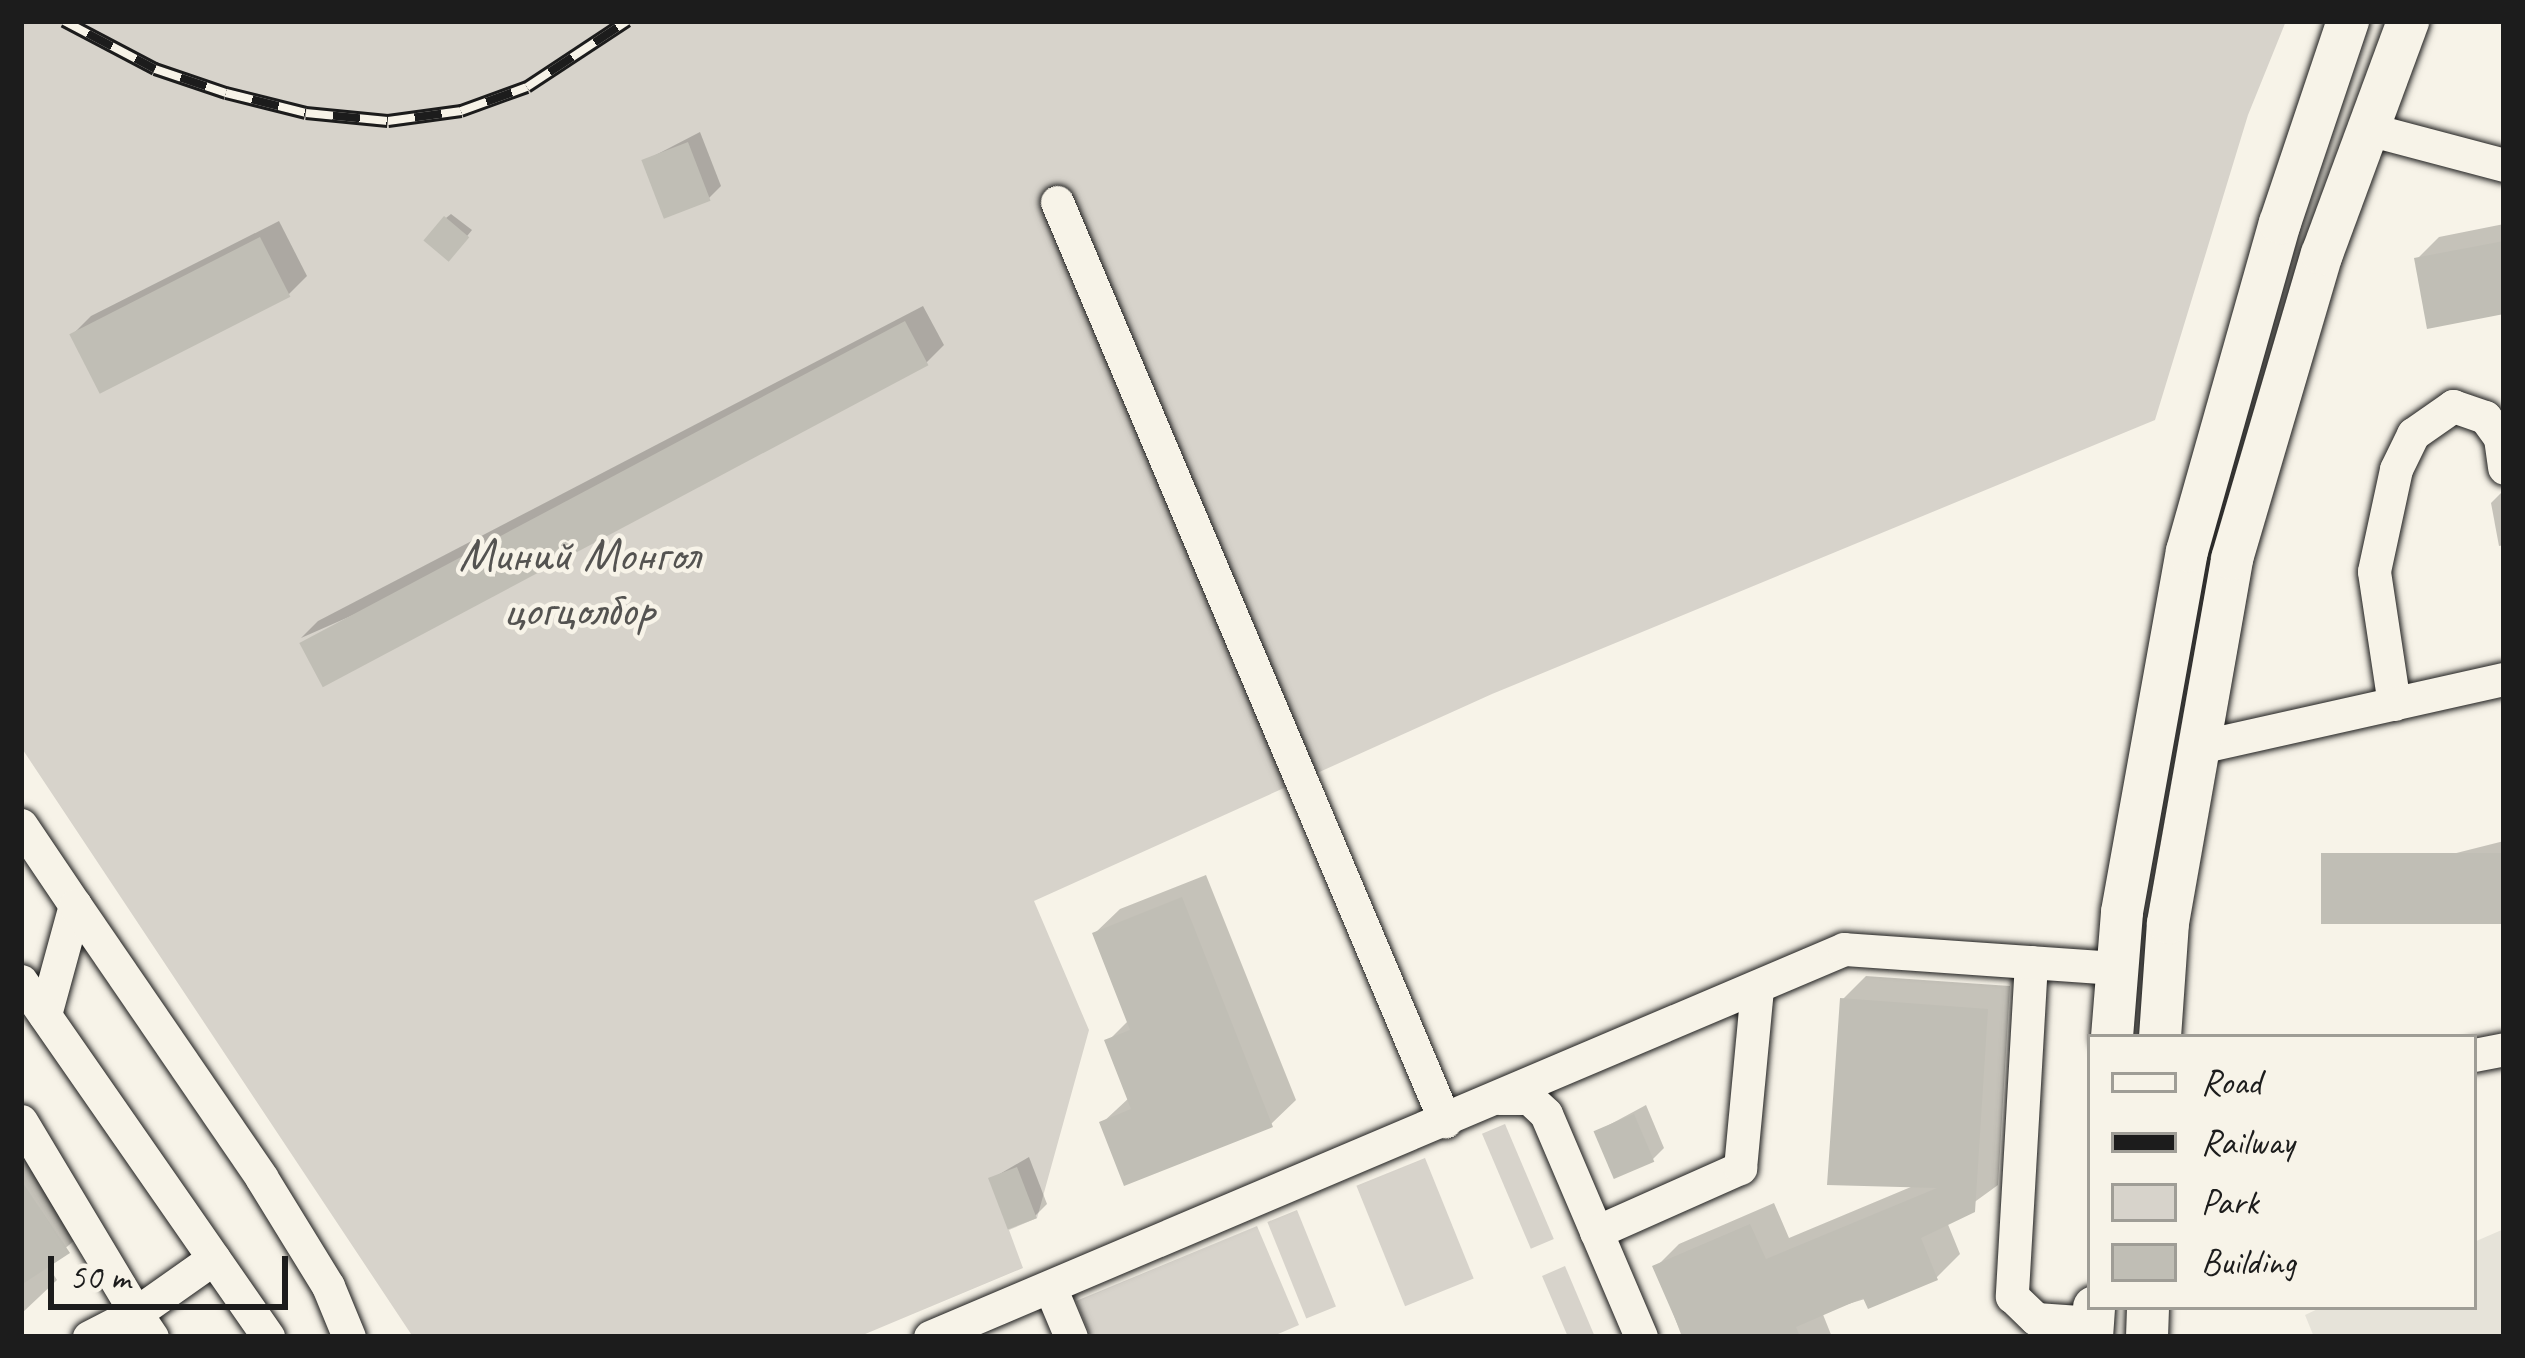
<!DOCTYPE html>
<meta charset="utf-8">
<style>
body{margin:0}
#map{position:relative;width:2525px;height:1358px;overflow:hidden;background:#f7f3e8;font-family:Caveat,sans-serif}
div>[style]{position:absolute}
[style*='--x']{left:calc(var(--x)*1px);top:calc(var(--y)*1px);width:calc(var(--w)*1px);rotate:calc(var(--a)*1deg)}
.built>*{inset:0;background:#e6e3d9}
.green>*{inset:0;background:#d7d3cb;transform-origin:0 0}
.shadow>*{inset:0;background:#0003}
.building>*{inset:0;background:#c0beb5;transform-origin:0 0}
.roads{filter:drop-shadow(0 0 3px #1c1c1c) drop-shadow(0 0 3px #1c1c1c)}
.minor>*{height:33px;margin:-16.5px;padding:0 16.5px;transform-origin:16.5px;border-radius:16.5px;background:#f7f3e8}
.major>*{height:42px;margin:-21px;padding:0 21px;transform-origin:21px;border-radius:21px;background:#f7f3e8}
.rail>*{height:14px;margin-top:-7px;transform-origin:0;background:repeating-linear-gradient(90deg,#f7f3e8 0 27px,#1c1c1c 0 54px);box-sizing:border-box;border-block:3px solid #1c1c1c}
span{translate:-50% -50%;white-space:nowrap;text-align:center;line-height:1.15;-webkit-text-stroke:9px #f7f3e8;paint-order:stroke}
.park-label{font-size:48px;color:#545351}
.frame{position:absolute;inset:0;border:24px solid #1c1c1c;pointer-events:none}
.legend{position:absolute;left:2087px;top:1034px;width:390px;height:276px;box-sizing:border-box;background:#f7f3e8;border:3px solid #9f9d96;margin:0;padding:15px 21px;list-style:none;font-size:36px;color:#1c1c1c}
.legend li{display:flex;align-items:center;gap:24px;height:60px}
.legend b{width:60px;border:3px solid #9f9d96}
.scale{position:absolute;left:48px;top:1256px;width:240px;height:54px;box-sizing:border-box;border:6px solid #1c1c1c;border-top:0;padding-left:15px;font-size:36px;line-height:42px;white-space:nowrap;color:#1c1c1c;-webkit-text-stroke:9px #f7f3e8;paint-order:stroke}
</style>
<div id="map">
<div class="built">
<i style="clip-path:polygon(2504px 1229px,2504px 1337px,2314px 1337px,2305px 1315px,2322px 1307px,2474px 1307px,2474px 1242px)"></i>
</div>
<div class="green">
<i style="clip-path:polygon(21px 21px,2286px 21px,2248px 115px,2155px 420px,1492px 694px,1034px 901px,1089px 1030px,1037px 1218px,1009px 1230px,1023px 1268px,858px 1337px,413px 1337px,21px 747px)"></i>
<i style="left:1505px;top:1124px;width:125px;height:25px;rotate:67deg"></i>
<i style="left:1425px;top:1158px;width:130px;height:74px;rotate:68deg"></i>
<i style="left:1297px;top:1210px;width:104px;height:32px;rotate:68deg"></i>
<i style="clip-path:polygon(1257px 1226px,1299px 1325px,1271px 1337px,1091px 1337px,1076px 1301px)"></i>
<i style="clip-path:polygon(1565px 1266px,1595px 1337px,1568px 1337px,1542px 1276px)"></i>
</div>
<div class="shadow">
<i style="clip-path:polygon(700px 132px,721px 186px,709px 198px,644px 161px)"></i>
<i style="clip-path:polygon(451px 214px,472px 230px,454px 252px,446px 218px)"></i>
<i style="clip-path:polygon(279px 221px,307px 276px,289px 294px,73px 334px,91px 316px)"></i>
<i style="clip-path:polygon(2504px 224px,2504px 311px,2417px 259px,2439px 237px)"></i>
<i style="clip-path:polygon(923px 306px,944px 345px,926px 363px,301px 638px,318px 621px)"></i>
<i style="clip-path:polygon(2504px 490px,2504px 545px,2499px 546px,2491px 503px)"></i>
<i style="clip-path:polygon(2504px 841px,2504px 921px,2331px 899px,2349px 880px)"></i>
<i style="clip-path:polygon(1206px 875px,1296px 1100px,1271px 1124px,1102px 1123px,1130px 1097px,1108px 1041px,1129px 1020px,1095px 933px,1120px 909px)"></i>
<i style="clip-path:polygon(1866px 976px,2010px 986px,1998px 1185px,1947px 1222px,1960px 1254px,1937px 1277px,1822px 1312px,1832px 1337px,1682px 1337px,1656px 1267px,1679px 1244px,1774px 1203px,1789px 1238px,1918px 1184px,1843px 999px)"></i>
<i style="clip-path:polygon(21px 1104px,98px 1220px,47px 1264px,57px 1280px,21px 1314px)"></i>
<i style="clip-path:polygon(1646px 1105px,1664px 1148px,1652px 1160px,1596px 1132px)"></i>
<i style="clip-path:polygon(1029px 1157px,1047px 1204px,1035px 1216px,991px 1179px)"></i>
</div>
<div class="building">
<i style="left:688px;top:142px;width:63px;height:50px;rotate:69deg"></i>
<i style="left:444px;top:216px;width:33px;height:32px;rotate:40deg"></i>
<i style="left:260px;top:237px;width:67px;height:214px;rotate:63deg"></i>
<i style="clip-path:polygon(2504px 241px,2504px 314px,2427px 329px,2414px 258px)"></i>
<i style="left:905px;top:321px;width:50px;height:686px;rotate:62deg"></i>
<i style="left:2504px;top:853px;width:71px;height:183px;rotate:90deg"></i>
<i style="clip-path:polygon(1182px 897px,1273px 1127px,1124px 1186px,1099px 1122px,1131px 1109px,1104px 1040px,1130px 1030px,1092px 933px)"></i>
<i style="clip-path:polygon(1840px 998px,1988px 1009px,1975px 1212px,1921px 1238px,1938px 1280px,1868px 1309px,1863px 1298px,1796px 1327px,1800px 1337px,1683px 1337px,1652px 1266px,1750px 1224px,1766px 1259px,1937px 1188px,1827px 1185px)"></i>
<i style="left:1634px;top:1114px;width:52px;height:44px;rotate:67deg"></i>
<i style="left:1017px;top:1167px;width:55px;height:31px;rotate:69deg"></i>
<i style="clip-path:polygon(21px 1180px,70px 1253px,21px 1285px)"></i>
</div>
<div class="roads">
<div class="minor">
<i style="--x:2368;--y:129;--w:141;--a:14.8"></i>
<i style="--x:1057;--y:202;--w:998;--a:67.11"></i>
<i style="--x:2394;--y:704;--w:134;--a:-98.6"></i>
<i style="--x:2374;--y:571;--w:104;--a:-77.8"></i>
<i style="--x:2396;--y:469;--w:39;--a:-64"></i>
<i style="--x:2413;--y:434;--w:49;--a:-35"></i>
<i style="--x:2453;--y:406;--w:34;--a:19"></i>
<i style="--x:2485;--y:417;--w:26;--a:54"></i>
<i style="--x:2500;--y:438;--w:30;--a:82"></i>
<i style="--x:2199;--y:747;--w:312;--a:-12.6"></i>
<i style="--x:21;--y:825;--w:97;--a:56"></i>
<i style="--x:75;--y:905;--w:114;--a:105.3"></i>
<i style="--x:75;--y:905;--w:330;--a:55.6"></i>
<i style="--x:261;--y:1177;--w:128;--a:58.4"></i>
<i style="--x:328;--y:1286;--w:55;--a:67.6"></i>
<i style="--x:2031;--y:962;--w:335;--a:93.3"></i>
<i style="--x:2012;--y:1296;--w:33;--a:44"></i>
<i style="--x:2036;--y:1319;--w:57;--a:4"></i>
<i style="--x:21;--y:981;--w:433;--a:55.2"></i>
<i style="--x:2474;--y:1055;--w:31;--a:-11"></i>
<i style="--x:1499;--y:1098;--w:30;--a:0"></i>
<i style="--x:1529;--y:1098;--w:23;--a:43"></i>
<i style="--x:1546;--y:1114;--w:242;--a:66.9"></i>
<i style="--x:21;--y:1121;--w:224;--a:59.1"></i>
<i style="--x:136;--y:1313;--w:53;--a:152.9"></i>
<i style="--x:1596;--y:1232;--w:158;--a:-24"></i>
<i style="--x:1740;--y:1168;--w:182;--a:-84.6"></i>
<i style="--x:1050;--y:1287;--w:54;--a:67.2"></i>
<i style="--x:152;--y:1337;--w:29;--a:-124"></i>
<i style="--x:136;--y:1313;--w:95;--a:-35.2"></i>
<i style="--x:930;--y:1337;--w:993;--a:-23"></i>
<i style="--x:1844;--y:949;--w:273;--a:4"></i>
</div>
<div class="major">
<i style="--x:2112;--y:1037;--w:125;--a:-85.4"></i>
<i style="--x:2122;--y:912;--w:367;--a:-79.8"></i>
<i style="--x:2187;--y:551;--w:341;--a:-74.2"></i>
<i style="--x:2280;--y:223;--w:213;--a:-71.4"></i>
<i style="--x:2160;--y:1037;--w:114;--a:-86"></i>
<i style="--x:2168;--y:923;--w:370;--a:-80"></i>
<i style="--x:2232;--y:559;--w:318;--a:-73.6"></i>
<i style="--x:2322;--y:254;--w:248;--a:-69.7"></i>
<i style="--x:2092;--y:1337;--w:30;--a:-86"></i>
<i style="--x:2147;--y:1337;--w:30;--a:-88"></i>
</div>
</div>
<div class="rail">
<i style="--x:64;--y:21;--w:103;--a:27.8"></i>
<i style="--x:155;--y:69;--w:75;--a:18.7"></i>
<i style="--x:226;--y:93;--w:82;--a:14"></i>
<i style="--x:306;--y:113;--w:82;--a:5.6"></i>
<i style="--x:388;--y:121;--w:74;--a:-7.8"></i>
<i style="--x:461;--y:111;--w:70;--a:-20"></i>
<i style="--x:527;--y:87;--w:120;--a:-33.4"></i>
</div>
<div class="park-label">
<span style="left:579px;top:582px">Миний Монгол<br>цогцолбор</span>
</div>
<div class="frame"></div>
<ul class="legend">
<li><b style="height:15px;background:#f7f3e8"></b>Road</li>
<li><b style="height:15px;background:#1c1c1c"></b>Railway</li>
<li><b style="height:33px;background:#d7d3cb"></b>Park</li>
<li><b style="height:33px;background:#c0beb5"></b>Building</li>
</ul>
<div class="scale">50 m</div>
</div>
